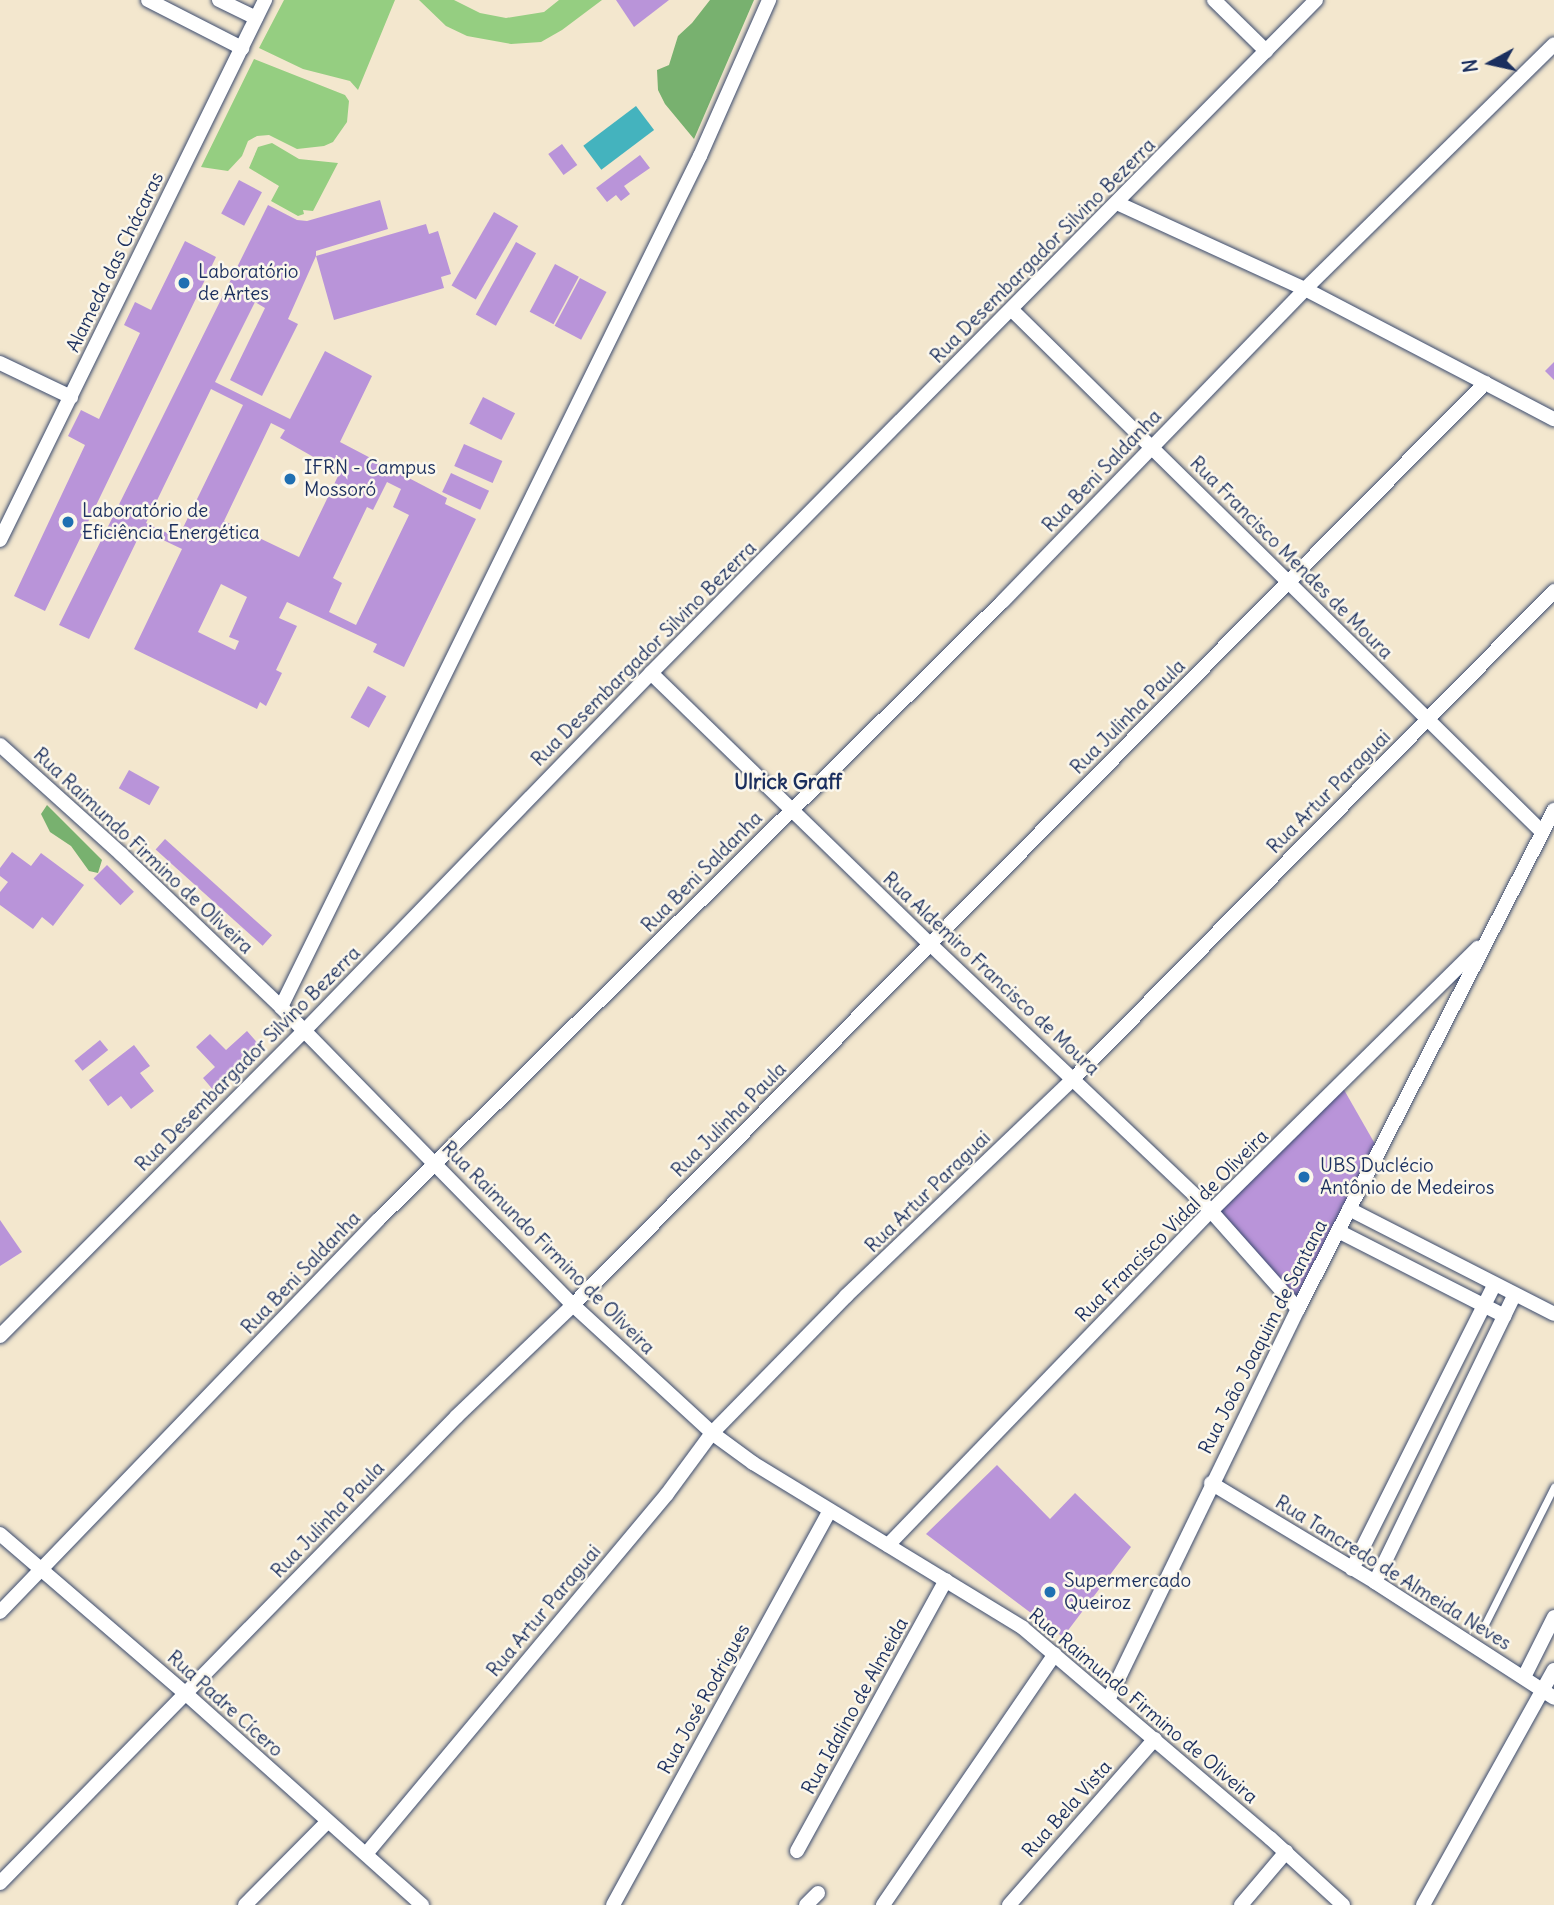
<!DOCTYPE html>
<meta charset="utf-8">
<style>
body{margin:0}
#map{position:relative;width:1554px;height:1905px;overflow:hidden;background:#f3e7ce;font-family:Delius,sans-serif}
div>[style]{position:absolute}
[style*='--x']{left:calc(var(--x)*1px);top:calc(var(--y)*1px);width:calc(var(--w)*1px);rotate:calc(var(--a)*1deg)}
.green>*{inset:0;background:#95ce81}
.forest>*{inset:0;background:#78b16f}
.water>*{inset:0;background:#44b3be;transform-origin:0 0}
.building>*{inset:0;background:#b994d9;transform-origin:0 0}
.roads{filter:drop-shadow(0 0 2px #3b4b6f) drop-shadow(0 0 2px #3b4b6f)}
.service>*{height:7px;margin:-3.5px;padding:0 3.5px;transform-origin:3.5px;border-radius:3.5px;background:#fff}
.minor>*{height:14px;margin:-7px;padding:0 7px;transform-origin:7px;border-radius:7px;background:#fff}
.dots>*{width:19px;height:19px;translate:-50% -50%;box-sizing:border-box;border:4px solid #fbf7ec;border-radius:50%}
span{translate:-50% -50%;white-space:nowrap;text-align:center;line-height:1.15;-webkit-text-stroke:5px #fbf7ec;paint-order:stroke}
.street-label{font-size:19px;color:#1b2f5e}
.poi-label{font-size:19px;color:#1b2f5e}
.left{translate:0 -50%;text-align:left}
.neighbourhood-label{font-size:21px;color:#1b2f5e;font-weight:700}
.north{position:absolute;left:1456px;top:28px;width:70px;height:70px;-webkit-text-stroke:5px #fbf7ec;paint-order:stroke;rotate:262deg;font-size:19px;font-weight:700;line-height:28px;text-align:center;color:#1b2f5e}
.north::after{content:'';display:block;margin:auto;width:24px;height:32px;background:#1b2f5e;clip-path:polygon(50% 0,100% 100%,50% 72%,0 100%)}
</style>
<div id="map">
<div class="green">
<i style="clip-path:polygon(284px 0,395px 0,358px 90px,350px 81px,303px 69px,259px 48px)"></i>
<i style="clip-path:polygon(419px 0,454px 0,480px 13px,506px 18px,544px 12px,559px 0,602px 0,562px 30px,541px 42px,511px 44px,467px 36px,446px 26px)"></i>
<i style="clip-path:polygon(254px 59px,345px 95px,349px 101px,347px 122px,333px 142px,324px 146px,297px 149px,269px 135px,257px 136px,248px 141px,242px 156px,228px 171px,201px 167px)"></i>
<i style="clip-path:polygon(272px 143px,299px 159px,338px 163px,313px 211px,303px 210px,304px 214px,298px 216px,271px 201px,279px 186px,249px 168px,258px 147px)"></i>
</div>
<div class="forest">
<i style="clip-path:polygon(710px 0,754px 0,694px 139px,665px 104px,658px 90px,657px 70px,669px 65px,678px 36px,692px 23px)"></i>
<i style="clip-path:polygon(47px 805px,102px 860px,98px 873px,89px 871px,71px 846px,50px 832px,41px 814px)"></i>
</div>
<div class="water">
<i style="left:636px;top:106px;width:30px;height:66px;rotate:53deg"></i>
</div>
<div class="building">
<i style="clip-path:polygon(616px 0,669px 0,634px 27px)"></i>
<i style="left:562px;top:144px;width:26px;height:17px;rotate:54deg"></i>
<i style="clip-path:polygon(640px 155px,650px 168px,624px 186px,630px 194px,621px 201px,616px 195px,607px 202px,596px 188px)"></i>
<i style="left:239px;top:180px;width:26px;height:38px;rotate:28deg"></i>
<i style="clip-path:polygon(evenodd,380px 200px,388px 229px,316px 251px,316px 256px,426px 224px,429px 234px,438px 231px,451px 274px,441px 277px,444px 288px,334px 320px,316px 256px,288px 319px,298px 324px,262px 396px,230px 380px,265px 308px,255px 302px,215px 382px,290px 419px,325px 351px,372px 376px,340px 442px,447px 498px,445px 504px,476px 519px,404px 667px,373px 652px,377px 644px,287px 602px,279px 618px,297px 626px,276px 670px,282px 673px,266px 706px,260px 702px,257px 709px,134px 649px,182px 549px,142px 530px,89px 639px,59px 625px,268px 205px,297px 220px,307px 221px,380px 200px,211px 389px,243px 405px,178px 538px,146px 523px,211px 389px,380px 200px,271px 423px,285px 430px,280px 438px,340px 472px,299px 557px,224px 521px,271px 423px,380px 200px,387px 482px,401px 489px,393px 507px,409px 515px,356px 625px,329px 612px,342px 583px,333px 578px,367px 507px,373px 510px,387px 482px,380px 200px,221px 584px,247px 597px,229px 637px,239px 641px,235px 650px,198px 632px,221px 584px)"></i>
<i style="left:494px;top:212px;width:28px;height:85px;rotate:30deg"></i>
<i style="clip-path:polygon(185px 241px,216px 257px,45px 611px,14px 596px,85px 445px,68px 436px,81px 410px,99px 419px,140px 333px,124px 325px,135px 302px,151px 310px)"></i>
<i style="left:516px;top:242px;width:23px;height:83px;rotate:29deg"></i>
<i style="left:555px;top:264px;width:27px;height:54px;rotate:28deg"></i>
<i style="left:580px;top:278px;width:30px;height:54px;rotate:28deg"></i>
<i style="clip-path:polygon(1554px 362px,1554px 380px,1545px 371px)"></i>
<i style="left:483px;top:397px;width:36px;height:30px;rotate:27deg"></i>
<i style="left:464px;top:444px;width:42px;height:24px;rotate:24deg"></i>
<i style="left:451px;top:473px;width:42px;height:21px;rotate:25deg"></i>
<i style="left:368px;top:686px;width:21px;height:36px;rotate:29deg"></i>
<i style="left:129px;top:770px;width:35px;height:21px;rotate:29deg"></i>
<i style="left:165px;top:839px;width:144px;height:14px;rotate:42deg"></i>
<i style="clip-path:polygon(12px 852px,31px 866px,41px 853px,84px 885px,53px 926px,42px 917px,33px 929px,0 905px,0 892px,8px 882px,0 876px,0 868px)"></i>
<i style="left:107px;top:865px;width:38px;height:19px;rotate:45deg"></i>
<i style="clip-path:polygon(247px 1031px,261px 1047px,214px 1091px,203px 1078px,215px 1067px,196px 1047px,210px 1034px,226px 1050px)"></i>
<i style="left:100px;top:1040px;width:13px;height:33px;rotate:51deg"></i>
<i style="clip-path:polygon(134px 1045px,150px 1066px,140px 1073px,154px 1091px,131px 1109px,121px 1096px,108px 1106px,89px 1080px)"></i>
<i style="clip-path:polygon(1343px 1088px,1375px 1144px,1297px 1303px,1216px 1211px)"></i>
<i style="clip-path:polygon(0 1220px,22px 1252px,0 1266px)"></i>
<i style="clip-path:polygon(997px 1465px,1050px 1519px,1075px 1493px,1131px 1547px,1063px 1637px,926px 1534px)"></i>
</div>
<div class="roads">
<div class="service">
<i style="--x:1484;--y:1626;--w:156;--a:-63.3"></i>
</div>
<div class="minor">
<i style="--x:148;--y:0;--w:106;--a:27.1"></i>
<i style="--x:219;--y:0;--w:41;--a:25.9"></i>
<i style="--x:1214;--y:0;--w:73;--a:44.4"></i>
<i style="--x:1117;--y:203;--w:207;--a:24.6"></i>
<i style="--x:1305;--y:289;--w:281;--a:27.6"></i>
<i style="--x:1012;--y:310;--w:744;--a:44.56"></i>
<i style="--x:0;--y:363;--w:79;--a:25.6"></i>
<i style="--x:0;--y:540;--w:602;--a:-63.86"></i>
<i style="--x:651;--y:673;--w:389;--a:44.2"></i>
<i style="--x:930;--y:944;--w:388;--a:43.5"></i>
<i style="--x:1211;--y:1211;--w:131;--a:48.4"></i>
<i style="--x:0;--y:745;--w:163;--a:42"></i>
<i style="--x:121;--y:854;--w:221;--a:43.7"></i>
<i style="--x:281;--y:1007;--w:417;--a:45.6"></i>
<i style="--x:573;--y:1305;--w:189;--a:42.6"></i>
<i style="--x:712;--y:1433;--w:51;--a:36.2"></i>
<i style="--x:753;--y:1463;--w:316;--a:31.4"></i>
<i style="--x:1023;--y:1628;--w:324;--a:40.4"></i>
<i style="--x:1270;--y:1838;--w:99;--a:42.5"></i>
<i style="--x:281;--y:1007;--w:949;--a:-63.79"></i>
<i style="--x:700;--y:156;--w:171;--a:-66.1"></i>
<i style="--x:1349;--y:1209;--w:230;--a:27.1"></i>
<i style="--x:1338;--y:1231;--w:187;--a:27"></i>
<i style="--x:0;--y:1336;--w:432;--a:-45.1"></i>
<i style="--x:305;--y:1030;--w:497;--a:-45.9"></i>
<i style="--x:651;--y:673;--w:946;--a:-45.34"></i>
<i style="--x:1211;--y:1483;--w:192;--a:31.1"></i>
<i style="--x:1375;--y:1582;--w:213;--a:32.9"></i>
<i style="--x:0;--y:1534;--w:244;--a:40.7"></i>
<i style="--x:185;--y:1693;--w:318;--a:41.8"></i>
<i style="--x:888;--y:1545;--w:465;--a:-46"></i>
<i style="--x:1211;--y:1211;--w:375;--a:-44.6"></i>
<i style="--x:1352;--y:1569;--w:317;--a:-63.4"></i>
<i style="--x:1375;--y:1582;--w:318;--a:-64.1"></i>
<i style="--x:0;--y:1612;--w:545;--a:-46.04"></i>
<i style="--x:378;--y:1220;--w:880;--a:-44.72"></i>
<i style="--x:1003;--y:601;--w:434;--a:-45.9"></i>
<i style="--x:1305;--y:289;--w:349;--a:-44.5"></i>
<i style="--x:1524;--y:1677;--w:67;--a:-63.4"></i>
<i style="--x:1109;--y:1698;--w:432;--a:-64.1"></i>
<i style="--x:1298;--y:1309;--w:561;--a:-62.84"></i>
<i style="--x:797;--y:1851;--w:309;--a:-61.2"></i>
<i style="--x:366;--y:1854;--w:469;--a:-50.1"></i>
<i style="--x:667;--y:1494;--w:76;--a:-53.6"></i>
<i style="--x:712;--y:1433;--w:192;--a:-45.6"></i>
<i style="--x:846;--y:1296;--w:315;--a:-43.7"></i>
<i style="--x:1074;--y:1078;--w:684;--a:-45.41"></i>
<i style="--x:0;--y:1883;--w:653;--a:-45.62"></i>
<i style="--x:457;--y:1416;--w:161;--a:-43.7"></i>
<i style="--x:573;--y:1305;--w:1297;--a:-45.31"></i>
<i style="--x:245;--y:1905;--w:117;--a:-45.3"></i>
<i style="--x:613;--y:1905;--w:450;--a:-61.2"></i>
<i style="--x:806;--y:1905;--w:17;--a:-45"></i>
<i style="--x:883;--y:1905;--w:304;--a:-55.6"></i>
<i style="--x:1009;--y:1905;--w:221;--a:-48.7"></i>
<i style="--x:1241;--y:1905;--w:70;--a:-49.7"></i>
<i style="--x:1423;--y:1905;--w:269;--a:-60.9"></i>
</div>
</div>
<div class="dots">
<i style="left:184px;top:283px;background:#1f6fb2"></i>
<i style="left:290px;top:479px;background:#1f6fb2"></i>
<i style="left:68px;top:522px;background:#1f6fb2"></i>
<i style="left:1304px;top:1177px;background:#1f6fb2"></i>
<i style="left:1050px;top:1592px;background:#1f6fb2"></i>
</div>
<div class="street-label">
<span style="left:1043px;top:251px;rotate:-45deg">Rua Desembargador Silvino Bezerra</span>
<span style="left:115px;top:262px;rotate:-64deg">Alameda das Chácaras</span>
<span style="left:1102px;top:471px;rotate:-46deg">Rua Beni Saldanha</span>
<span style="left:1291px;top:558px;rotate:45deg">Rua Francisco Mendes de Moura</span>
<span style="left:644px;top:654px;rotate:-45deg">Rua Desembargador Silvino Bezerra</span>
<span style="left:1128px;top:717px;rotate:-45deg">Rua Julinha Paula</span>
<span style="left:1329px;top:792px;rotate:-45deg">Rua Artur Paraguai</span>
<span style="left:143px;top:851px;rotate:43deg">Rua Raimundo Firmino de Oliveira</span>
<span style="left:702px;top:872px;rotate:-45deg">Rua Beni Saldanha</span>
<span style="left:991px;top:974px;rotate:43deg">Rua Aldemiro Francisco de Moura</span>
<span style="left:248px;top:1059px;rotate:-45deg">Rua Desembargador Silvino Bezerra</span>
<span style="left:729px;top:1120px;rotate:-45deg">Rua Julinha Paula</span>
<span style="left:928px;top:1192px;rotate:-44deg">Rua Artur Paraguai</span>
<span style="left:1172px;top:1226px;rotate:-45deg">Rua Francisco Vidal de Oliveira</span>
<span style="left:548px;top:1248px;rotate:45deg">Rua Raimundo Firmino de Oliveira</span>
<span style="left:301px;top:1273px;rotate:-46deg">Rua Beni Saldanha</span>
<span style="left:1263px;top:1337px;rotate:-63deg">Rua João Joaquim de Santana</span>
<span style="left:328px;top:1520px;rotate:-46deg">Rua Julinha Paula</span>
<span style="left:1393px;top:1573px;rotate:32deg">Rua Tancredo de Almeida Neves</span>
<span style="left:544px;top:1611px;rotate:-50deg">Rua Artur Paraguai</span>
<span style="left:704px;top:1699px;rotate:-61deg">Rua José Rodrigues</span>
<span style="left:225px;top:1704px;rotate:42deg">Rua Padre Cícero</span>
<span style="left:855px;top:1706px;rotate:-61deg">Rua Idalino de Almeida</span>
<span style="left:1143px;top:1706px;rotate:40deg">Rua Raimundo Firmino de Oliveira</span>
<span style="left:1067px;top:1809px;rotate:-48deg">Rua Bela Vista</span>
</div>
<div class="poi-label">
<span class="left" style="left:198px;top:283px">Laboratório<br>de Artes</span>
<span class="left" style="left:304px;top:479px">IFRN - Campus<br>Mossoró</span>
<span class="left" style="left:82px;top:522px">Laboratório de<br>Eficiência Energética</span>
<span class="left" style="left:1320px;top:1177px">UBS Duclécio<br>Antônio de Medeiros</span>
<span class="left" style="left:1064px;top:1592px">Supermercado<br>Queiroz</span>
</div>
<div class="neighbourhood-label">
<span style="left:788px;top:782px">Ulrick Graff</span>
</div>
<div class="north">N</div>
</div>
